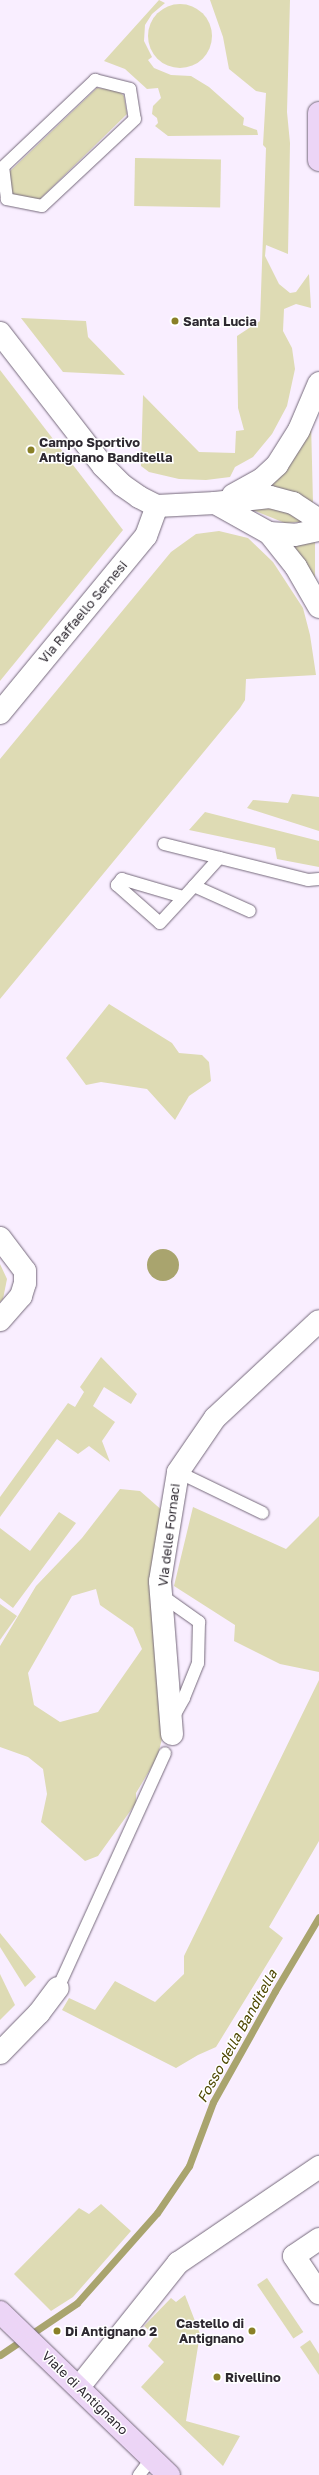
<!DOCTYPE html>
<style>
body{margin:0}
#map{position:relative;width:319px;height:2475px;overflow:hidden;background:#f9eeff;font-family:"Golos Text",sans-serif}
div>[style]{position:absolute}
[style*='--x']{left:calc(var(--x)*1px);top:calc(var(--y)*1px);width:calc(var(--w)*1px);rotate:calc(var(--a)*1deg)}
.green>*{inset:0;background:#dedbb4;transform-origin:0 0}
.round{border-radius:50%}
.water>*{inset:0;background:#a9a46e}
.stream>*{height:7px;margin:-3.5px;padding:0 3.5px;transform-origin:3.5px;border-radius:3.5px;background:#a9a46e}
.roads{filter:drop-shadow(0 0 1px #75697b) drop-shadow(0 0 1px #75697b)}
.service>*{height:12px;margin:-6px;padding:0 6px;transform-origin:6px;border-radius:6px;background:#fff}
.minor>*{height:22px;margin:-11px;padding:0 11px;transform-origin:11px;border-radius:11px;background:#fff}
.secondary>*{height:22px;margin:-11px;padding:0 11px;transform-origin:11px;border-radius:11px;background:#ecd5f6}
.dots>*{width:11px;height:11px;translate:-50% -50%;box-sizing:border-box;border:2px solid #fff;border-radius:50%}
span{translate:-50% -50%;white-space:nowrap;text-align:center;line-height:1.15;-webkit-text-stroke:3px #fff;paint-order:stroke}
.poi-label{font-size:13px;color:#2d2830;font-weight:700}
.left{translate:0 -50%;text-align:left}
.right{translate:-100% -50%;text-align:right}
.street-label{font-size:13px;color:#2d2830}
.water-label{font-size:14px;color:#4d4600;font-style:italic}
</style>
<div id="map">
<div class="green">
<i style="clip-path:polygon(159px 0,165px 3px,152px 14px,145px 25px,144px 41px,152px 57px,148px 60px,154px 68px,171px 75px,191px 76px,209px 87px,244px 118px,243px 125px,257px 130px,258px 135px,168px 136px,155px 126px,158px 123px,157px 118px,152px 114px,153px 106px,161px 98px,158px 88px,147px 89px,125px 69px,104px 61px)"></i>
<i style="clip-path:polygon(210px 0,290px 0,287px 112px,290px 143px,288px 254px,266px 245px,265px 256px,279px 284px,290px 293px,296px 292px,309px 274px,311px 308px,296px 304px,284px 309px,283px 331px,292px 348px,295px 369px,287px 406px,272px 434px,253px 457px,235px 467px,230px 477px,206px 480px,179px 479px,149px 472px,141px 466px,143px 395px,199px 452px,235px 453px,236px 431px,244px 430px,238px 408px,237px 336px,260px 321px,266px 148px,263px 145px,266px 93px,256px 91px,229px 69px,223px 37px)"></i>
<i class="round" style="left:148px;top:4px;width:64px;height:64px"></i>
<i style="clip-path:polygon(97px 88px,118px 90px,124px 96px,127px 114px,38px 201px,15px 197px,12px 192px,8px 173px)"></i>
<i style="left:135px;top:158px;width:86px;height:48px;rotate:1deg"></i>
<i style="clip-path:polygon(21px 318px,86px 321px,88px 337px,125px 375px,63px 372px)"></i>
<i style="clip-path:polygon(0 370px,123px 530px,0 681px)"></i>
<i style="clip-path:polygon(311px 422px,313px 503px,293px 492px,265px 486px)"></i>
<i style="clip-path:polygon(240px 505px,278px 508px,302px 517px,302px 522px,285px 523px)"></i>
<i style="clip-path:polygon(219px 531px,248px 538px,273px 562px,303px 608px,310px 635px,316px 675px,246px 679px,245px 700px,240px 708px,0 999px,0 759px,171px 552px,196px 534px)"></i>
<i style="clip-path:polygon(315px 537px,315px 582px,292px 542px)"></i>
<i style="clip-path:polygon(292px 794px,319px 797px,319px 831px,247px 808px,253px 800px,288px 803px)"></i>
<i style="clip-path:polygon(205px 812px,319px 841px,319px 867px,277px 859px,275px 848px,189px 830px)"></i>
<i style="clip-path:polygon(109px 1004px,172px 1043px,179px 1053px,202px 1055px,209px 1062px,211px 1081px,189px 1096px,175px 1120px,147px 1089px,101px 1082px,86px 1085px,66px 1058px)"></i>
<i style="clip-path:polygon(0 1264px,7px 1279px,3px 1299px,0 1302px)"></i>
<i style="clip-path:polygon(101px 1357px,137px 1394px,131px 1404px,104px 1387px,93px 1406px,115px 1422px,102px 1441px,110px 1462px,89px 1446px,78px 1454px,57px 1439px,0 1517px,0 1497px,68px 1403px,75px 1407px,84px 1392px,80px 1387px)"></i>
<i style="clip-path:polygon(evenodd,120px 1489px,140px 1491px,164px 1512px,155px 1627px,162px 1739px,157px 1758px,136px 1793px,136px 1803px,98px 1856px,85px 1861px,41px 1822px,47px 1794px,43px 1769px,28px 1757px,0 1747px,0 1646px,36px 1586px,82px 1538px,120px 1489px,96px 1589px,100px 1605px,133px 1628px,142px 1649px,98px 1712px,60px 1722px,34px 1705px,28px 1673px,72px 1596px,96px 1589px)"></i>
<i style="clip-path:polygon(193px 1507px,286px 1549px,319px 1516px,319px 1672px,280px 1664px,234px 1641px,235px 1625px,174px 1586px)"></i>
<i style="clip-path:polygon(59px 1512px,76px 1523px,13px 1608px,0 1598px,0 1528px,30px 1551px)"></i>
<i style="clip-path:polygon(0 1604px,17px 1616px,0 1640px)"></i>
<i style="clip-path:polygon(319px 1680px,319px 1841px,269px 1927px,283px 1938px,216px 2047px,198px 2055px,176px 2068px,62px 2010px,69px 1998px,95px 2010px,115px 1981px,155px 2002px,184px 1974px,184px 1956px)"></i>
<i style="clip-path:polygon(0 1933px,36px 1977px,25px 1987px,0 1947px)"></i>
<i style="clip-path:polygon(0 1974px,15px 2005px,0 2020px)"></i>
<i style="clip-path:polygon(101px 2204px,131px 2231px,73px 2297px,51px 2311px,14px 2274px,79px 2208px,89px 2214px)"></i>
<i style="left:267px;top:2278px;width:65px;height:12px;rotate:56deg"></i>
<i style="clip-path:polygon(185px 2295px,200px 2334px,186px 2421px,240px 2436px,223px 2466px,141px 2387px,164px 2362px,148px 2346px,155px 2336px,144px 2326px,171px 2298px,176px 2302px)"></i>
<i style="clip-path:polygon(310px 2340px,319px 2354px,319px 2375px,300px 2347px)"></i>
</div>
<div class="water">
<i class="round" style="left:147px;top:1249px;width:32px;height:32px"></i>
</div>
<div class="stream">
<i style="--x:0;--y:2355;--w:93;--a:-34"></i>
<i style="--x:77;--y:2303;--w:120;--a:-48.4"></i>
<i style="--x:157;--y:2213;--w:57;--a:-55.8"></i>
<i style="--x:189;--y:2166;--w:68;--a:-69.4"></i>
<i style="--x:213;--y:2102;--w:127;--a:-60.8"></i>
<i style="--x:275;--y:1991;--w:86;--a:-59.3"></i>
</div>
<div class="roads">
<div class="service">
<i style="--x:95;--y:80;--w:36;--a:14"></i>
<i style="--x:130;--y:89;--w:30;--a:81"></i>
<i style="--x:135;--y:119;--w:127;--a:136.9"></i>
<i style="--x:42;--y:206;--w:36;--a:-169"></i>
<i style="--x:7;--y:199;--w:32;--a:-97"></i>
<i style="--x:3;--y:167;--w:127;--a:-43.4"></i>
<i style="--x:164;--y:844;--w:148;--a:14"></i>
<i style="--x:308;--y:880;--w:11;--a:-5"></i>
<i style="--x:194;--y:886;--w:61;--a:24.1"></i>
<i style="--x:183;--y:897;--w:64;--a:-163.6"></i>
<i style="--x:122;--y:879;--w:8;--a:130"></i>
<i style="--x:117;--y:885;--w:57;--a:41.5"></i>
<i style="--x:160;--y:923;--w:50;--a:-47.4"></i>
<i style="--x:194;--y:886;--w:38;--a:-48"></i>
<i style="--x:178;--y:1472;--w:94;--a:25.8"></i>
<i style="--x:161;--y:1595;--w:47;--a:35.4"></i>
<i style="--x:199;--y:1622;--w:41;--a:91.4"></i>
<i style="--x:198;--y:1663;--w:38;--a:112"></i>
<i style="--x:184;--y:1698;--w:23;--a:119"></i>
<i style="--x:58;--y:1988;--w:258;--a:-65.5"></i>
<i style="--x:139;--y:2475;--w:21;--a:-53"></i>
</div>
<div class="minor">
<i style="--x:0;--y:333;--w:168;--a:52.2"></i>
<i style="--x:103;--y:466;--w:27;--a:45"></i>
<i style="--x:122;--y:485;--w:21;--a:35"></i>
<i style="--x:139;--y:497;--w:20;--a:27"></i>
<i style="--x:157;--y:506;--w:58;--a:-3"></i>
<i style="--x:215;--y:503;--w:55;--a:-6.2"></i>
<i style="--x:270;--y:497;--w:24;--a:15"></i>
<i style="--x:293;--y:503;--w:31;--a:33"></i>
<i style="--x:233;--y:495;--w:33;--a:-29"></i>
<i style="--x:262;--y:479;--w:21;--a:-43"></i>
<i style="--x:277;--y:465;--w:41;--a:-57.8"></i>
<i style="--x:299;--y:430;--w:51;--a:-66.9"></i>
<i style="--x:215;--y:503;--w:62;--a:29.1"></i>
<i style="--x:269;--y:533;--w:43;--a:51.5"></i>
<i style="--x:296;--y:567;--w:46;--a:60.1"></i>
<i style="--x:269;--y:533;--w:26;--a:4"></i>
<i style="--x:295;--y:535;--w:25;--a:-12"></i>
<i style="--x:0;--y:713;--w:229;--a:-50.5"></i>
<i style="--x:146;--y:536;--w:32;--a:-70"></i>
<i style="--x:0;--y:1238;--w:41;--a:52.9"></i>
<i style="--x:25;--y:1271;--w:12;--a:90"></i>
<i style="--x:25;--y:1283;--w:14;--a:107"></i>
<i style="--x:21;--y:1296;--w:32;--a:131"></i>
<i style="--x:172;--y:1734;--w:153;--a:-94.5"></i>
<i style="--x:160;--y:1581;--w:110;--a:-80.6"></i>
<i style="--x:178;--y:1472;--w:65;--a:-55.6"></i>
<i style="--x:215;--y:1418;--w:142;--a:-43"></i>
<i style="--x:0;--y:2053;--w:56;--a:-45.7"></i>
<i style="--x:39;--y:2013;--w:31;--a:-53"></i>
<i style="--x:319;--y:2239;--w:30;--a:146"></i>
<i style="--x:294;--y:2256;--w:45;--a:56"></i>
<i style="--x:79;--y:2387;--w:159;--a:-51.4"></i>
<i style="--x:178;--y:2263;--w:171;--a:-34.2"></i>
</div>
<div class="secondary">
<i style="--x:319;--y:113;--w:47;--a:90"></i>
<i style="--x:0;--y:2312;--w:235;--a:44"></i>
</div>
</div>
<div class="dots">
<i style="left:175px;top:321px;background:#898027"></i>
<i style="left:31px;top:450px;background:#898027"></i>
<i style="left:57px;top:2331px;background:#898027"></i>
<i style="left:252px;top:2331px;background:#898027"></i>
<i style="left:217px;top:2377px;background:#898027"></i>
</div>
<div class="poi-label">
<span class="left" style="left:183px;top:321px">Santa Lucia</span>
<span class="left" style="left:39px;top:450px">Campo Sportivo<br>Antignano Banditella</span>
<span class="right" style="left:244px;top:2331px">Castello di<br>Antignano</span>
<span class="left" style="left:65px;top:2331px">Di Antignano 2</span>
<span class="left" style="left:225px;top:2377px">Rivellino</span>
</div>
<div class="street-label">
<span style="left:83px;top:612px;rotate:-50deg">Via Raffaello Sernesi</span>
<span style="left:169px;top:1535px;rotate:-83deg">Via delle Fornaci</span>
<span style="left:85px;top:2393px;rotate:44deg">Viale di Antignano</span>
</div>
<div class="water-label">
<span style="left:237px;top:2036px;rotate:-61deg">Fosso della Banditella</span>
</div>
</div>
